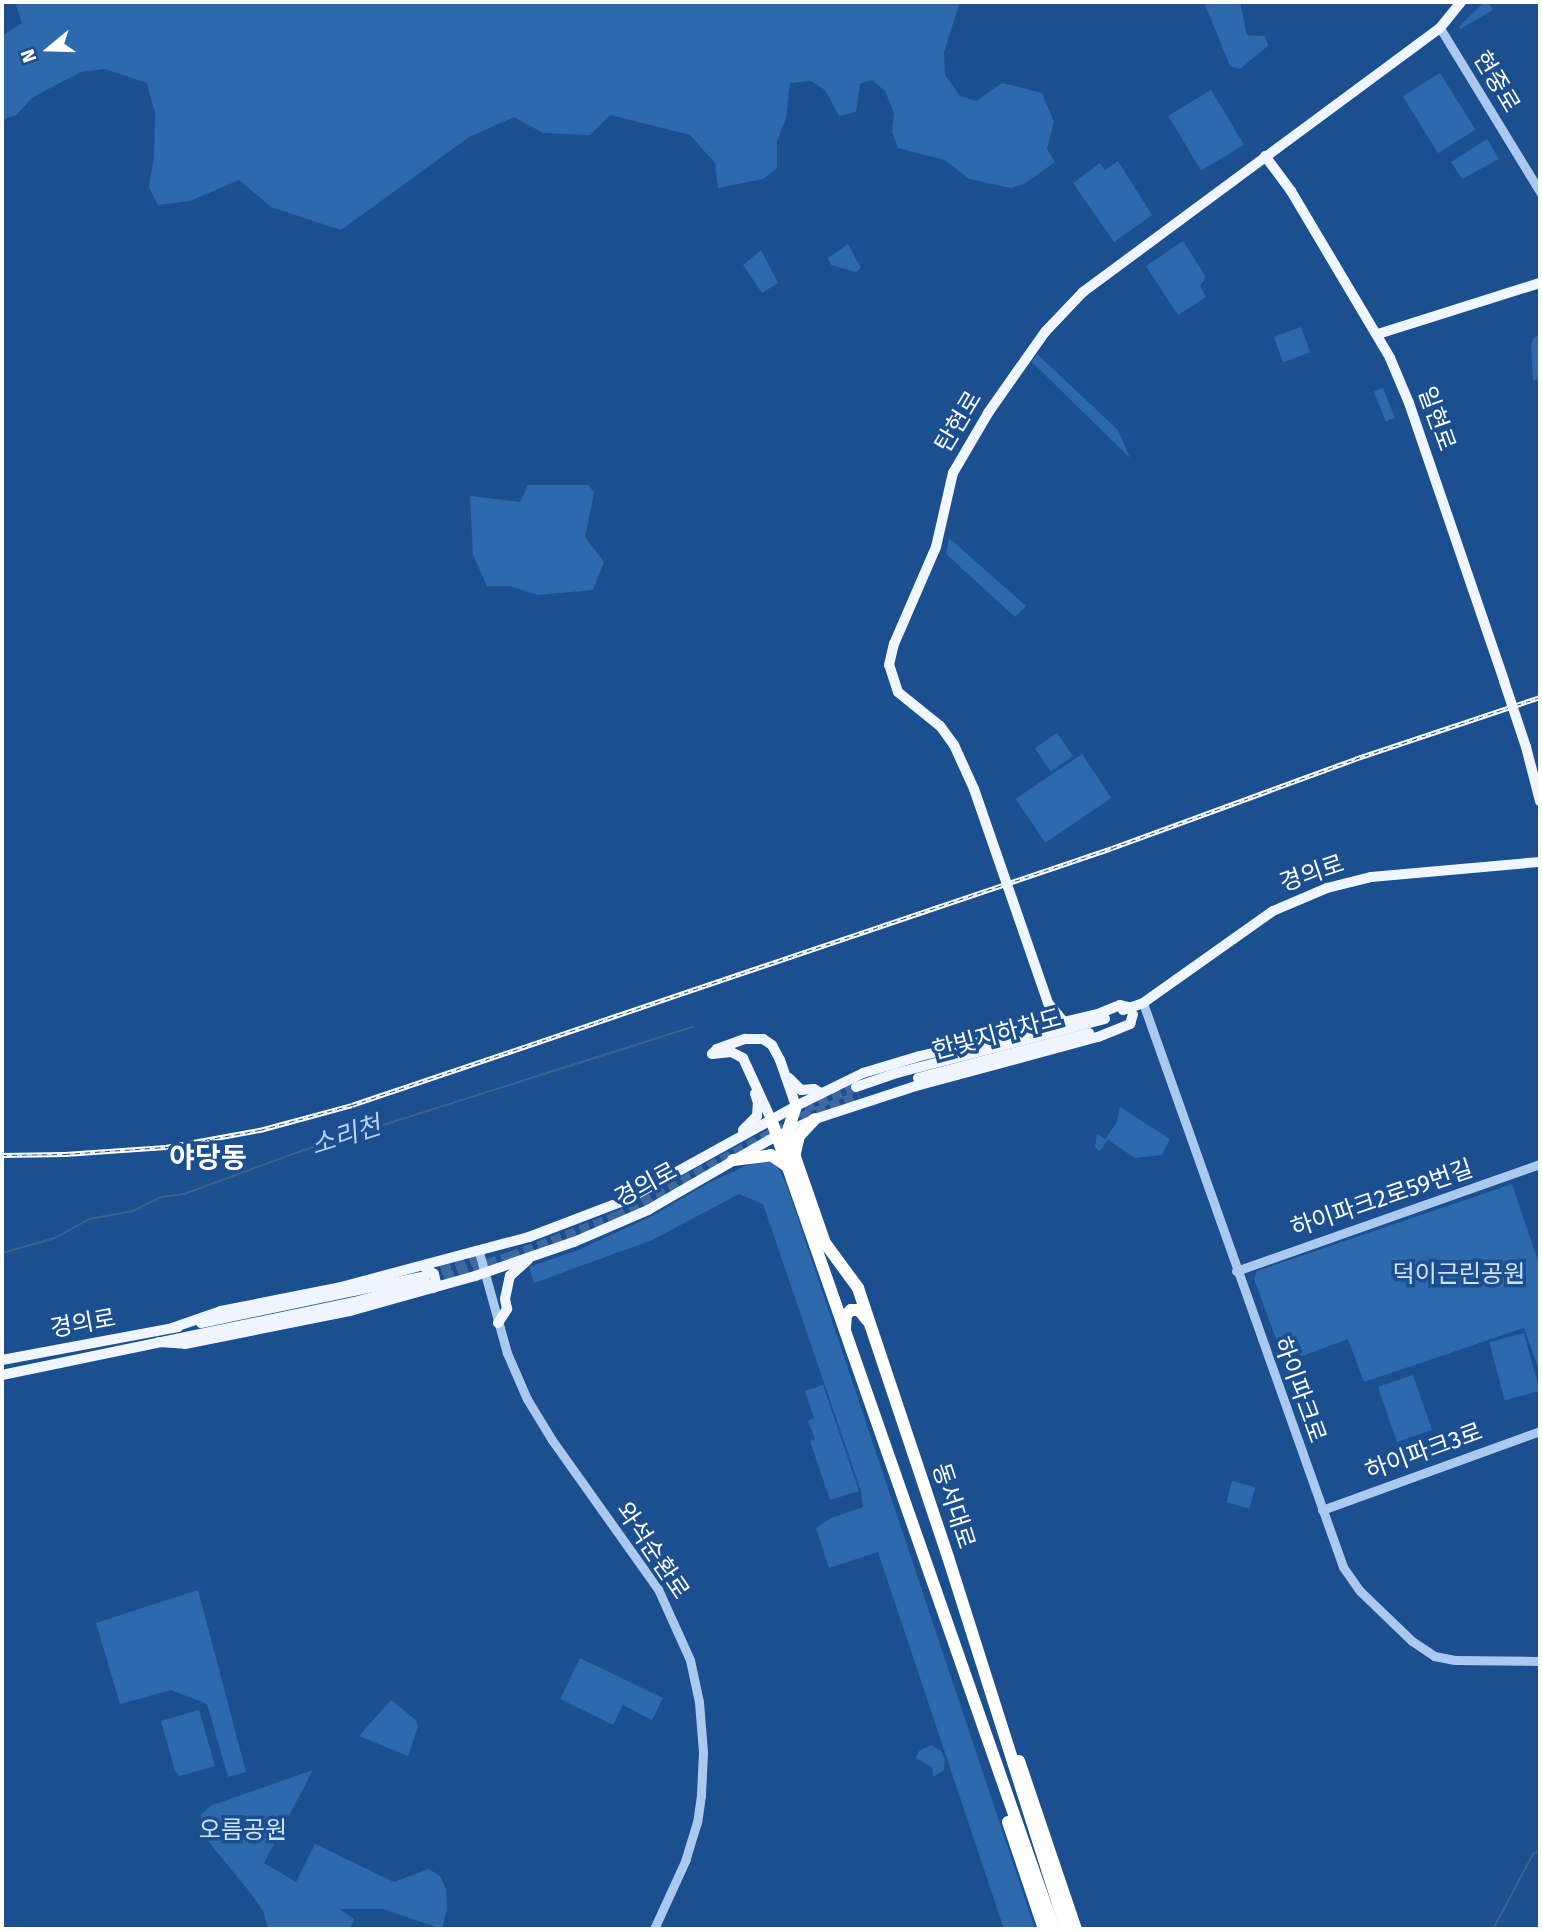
<!DOCTYPE html>
<meta charset="utf-8">
<style>
body{margin:0}
#map{position:relative;width:1542px;height:1931px;overflow:hidden;background:#1b4f8f;font-family:"Fira Sans","Noto Sans KR",sans-serif}
div>[style]{position:absolute}
[style*='--x']{left:calc(var(--x)*1px);top:calc(var(--y)*1px);width:calc(var(--w)*1px);rotate:calc(var(--a)*1deg)}
.green>*{inset:0;background:#2e69ad;transform-origin:0 0}
.stream>*{height:2px;margin:-1px;padding:0 1px;transform-origin:1px;border-radius:1px;background:#3c6290}
.major-tunnel>*{height:10px;margin-top:-5px;transform-origin:0;background:repeating-linear-gradient(90deg,#3d69a0 0 10px,transparent 0 15px)}
.minor>*{height:9px;margin:-4.5px;padding:0 4.5px;transform-origin:4.5px;border-radius:4.5px;background:#a9c9ee}
.major>*{height:10px;margin:-5px;padding:0 5px;transform-origin:5px;border-radius:5px;background:#f0f6ff}
.highway>*{height:12px;margin:-6px;padding:0 6px;transform-origin:6px;border-radius:6px;background:#fff}
.rail>*{height:4.5px;margin-top:-2.25px;transform-origin:0;background:repeating-linear-gradient(90deg,#1b4f8f 0 5px,#fff 0 10px);box-sizing:border-box;border-block:2px solid #fff}
.major-bridge>*{height:10px;margin:-5px;padding:0 5px;transform-origin:5px;border-radius:5px;background:#f0f6ff}
span{translate:-50% -50%;white-space:nowrap;text-align:center;line-height:1.15;-webkit-text-stroke:7px #1b4f8f;paint-order:stroke}
.street-label{font-size:24px;color:#fff}
.park-label{font-size:24px;color:#cfe3fa}
.water-label{font-size:26px;color:#b5d3f5;font-style:italic}
.quarter-label{font-size:28px;color:#fff;font-weight:700}
.frame{position:absolute;inset:0;border:4px solid #fff;pointer-events:none}
.north{position:absolute;left:14px;top:14px;width:70px;height:70px;-webkit-text-stroke:5px #1b4f8f;paint-order:stroke;rotate:251deg;font-size:19px;font-weight:700;line-height:28px;text-align:center;color:#fff}
.north::after{content:'';display:block;margin:auto;width:24px;height:32px;background:#fff;clip-path:polygon(50% 0,100% 100%,50% 72%,0 100%)}
</style>
<div id="map">
<div class="green">
<i style="clip-path:polygon(15px 2px,960px 2px,944px 52px,945px 75px,960px 96px,976px 101px,1002px 83px,1042px 93px,1054px 122px,1047px 149px,1055px 162px,1024px 184px,1011px 188px,969px 179px,945px 160px,898px 148px,892px 132px,894px 113px,885px 91px,872px 80px,860px 84px,856px 112px,839px 116px,825px 90px,811px 81px,790px 83px,786px 118px,777px 141px,777px 168px,763px 179px,718px 188px,715px 163px,690px 135px,610px 115px,590px 135px,543px 133px,514px 117px,469px 137px,341px 230px,271px 207px,239px 180px,190px 201px,158px 205px,149px 187px,154px 157px,155px 113px,147px 83px,105px 69px,81px 72px,33px 97px,16px 115px,2px 120px,2px 36px,22px 23px)"></i>
<i style="clip-path:polygon(1204px 2px,1240px 2px,1247px 35px,1265px 36px,1268px 46px,1240px 69px,1230px 66px)"></i>
<i style="clip-path:polygon(1484px 2px,1488px 2px,1493px 10px,1460px 29px,1459px 27px)"></i>
<i style="left:1440px;top:73px;width:67px;height:44px;rotate:58deg"></i>
<i style="left:1211px;top:90px;width:64px;height:50px;rotate:59deg"></i>
<i style="clip-path:polygon(1487px 139px,1499px 159px,1462px 179px,1451px 162px)"></i>
<i style="clip-path:polygon(1118px 161px,1152px 215px,1114px 242px,1073px 183px,1100px 163px,1105px 170px)"></i>
<i style="clip-path:polygon(1183px 241px,1206px 277px,1200px 286px,1206px 297px,1178px 315px,1146px 266px)"></i>
<i style="clip-path:polygon(848px 244px,861px 268px,856px 272px,831px 265px,828px 258px)"></i>
<i style="clip-path:polygon(761px 250px,778px 283px,762px 293px,743px 265px)"></i>
<i style="left:1301px;top:327px;width:27px;height:29px;rotate:70deg"></i>
<i style="clip-path:polygon(1540px 335px,1540px 379px,1533px 380px,1531px 344px,1534px 338px)"></i>
<i style="clip-path:polygon(1037px 354px,1118px 430px,1130px 458px,1032px 362px)"></i>
<i style="left:1383px;top:388px;width:32px;height:10px;rotate:68deg"></i>
<i style="clip-path:polygon(528px 485px,589px 485px,594px 493px,585px 537px,604px 562px,593px 590px,537px 595px,510px 586px,487px 586px,473px 555px,470px 496px,520px 502px)"></i>
<i style="clip-path:polygon(949px 538px,1026px 606px,1015px 617px,946px 554px)"></i>
<i style="left:1057px;top:733px;width:28px;height:27px;rotate:55deg"></i>
<i style="left:1082px;top:754px;width:53px;height:80px;rotate:56deg"></i>
<i style="clip-path:polygon(1120px 1107px,1170px 1139px,1162px 1155px,1135px 1158px,1108px 1140px,1100px 1151px,1095px 1148px,1097px 1134px,1105px 1139px,1117px 1122px)"></i>
<i style="clip-path:polygon(761px 1159px,772px 1162px,780px 1171px,788px 1189px,1035px 1929px,1004px 1929px,878px 1552px,829px 1568px,816px 1528px,831px 1518px,863px 1507px,861px 1491px,763px 1204px,739px 1194px,652px 1240px,534px 1283px,529px 1267px,581px 1249px,654px 1215px,708px 1183px)"></i>
<i style="clip-path:polygon(1512px 1184px,1540px 1267px,1540px 1373px,1524px 1328px,1364px 1382px,1348px 1339px,1302px 1356px,1288px 1340px,1278px 1344px,1254px 1279px,1257px 1271px)"></i>
<i style="left:1524px;top:1333px;width:60px;height:36px;rotate:75deg"></i>
<i style="left:1413px;top:1375px;width:58px;height:37px;rotate:71deg"></i>
<i style="clip-path:polygon(823px 1385px,859px 1491px,830px 1500px,810px 1441px,815px 1439px,808px 1421px,814px 1418px,805px 1391px)"></i>
<i style="left:1232px;top:1481px;width:24px;height:22px;rotate:15deg"></i>
<i style="clip-path:polygon(198px 1590px,246px 1772px,228px 1777px,207px 1704px,171px 1690px,120px 1704px,96px 1623px)"></i>
<i style="clip-path:polygon(580px 1658px,663px 1698px,652px 1720px,623px 1705px,613px 1725px,560px 1699px)"></i>
<i style="clip-path:polygon(391px 1700px,416px 1720px,418px 1727px,408px 1756px,359px 1736px)"></i>
<i style="clip-path:polygon(199px 1710px,215px 1766px,180px 1776px,175px 1771px,161px 1721px)"></i>
<i style="clip-path:polygon(931px 1745px,941px 1751px,945px 1760px,944px 1770px,933px 1777px,932px 1767px,916px 1758px,919px 1751px)"></i>
<i style="clip-path:polygon(313px 1770px,264px 1863px,296px 1882px,315px 1844px,394px 1882px,429px 1869px,440px 1876px,446px 1889px,447px 1909px,442px 1929px,383px 1909px,339px 1909px,354px 1919px,350px 1929px,268px 1929px,263px 1911px,249px 1891px,202px 1834px,201px 1815px,210px 1806px)"></i>
</div>
<div class="stream">
<i style="--x:2;--y:1253;--w:55;--a:-15.8"></i>
<i style="--x:55;--y:1238;--w:39;--a:-29"></i>
<i style="--x:89;--y:1219;--w:45;--a:-10.3"></i>
<i style="--x:133;--y:1211;--w:32;--a:-26"></i>
<i style="--x:162;--y:1197;--w:22;--a:-8"></i>
<i style="--x:184;--y:1194;--w:125;--a:-20.2"></i>
<i style="--x:301;--y:1151;--w:412;--a:-17.6"></i>
<i style="--x:1493;--y:1929;--w:85;--a:-61.9"></i>
<i style="--x:1533;--y:1854;--w:8;--a:-30"></i>
</div>
<div class="major-tunnel">
<i style="--x:791;--y:1115;--w:71;--a:-23.3"></i>
<i style="--x:427;--y:1275;--w:54;--a:-17.1"></i>
<i style="--x:430;--y:1282;--w:84;--a:-17.4"></i>
<i style="--x:510;--y:1257;--w:113;--a:-20.7"></i>
<i style="--x:616;--y:1217;--w:211;--a:-28.3"></i>
<i style="--x:802;--y:1117;--w:61;--a:-20.2"></i>
</div>
<div class="minor">
<i style="--x:1440;--y:28;--w:192;--a:58.6"></i>
<i style="--x:1143;--y:1003;--w:598;--a:70.47"></i>
<i style="--x:1343;--y:1567;--w:29;--a:55"></i>
<i style="--x:1360;--y:1591;--w:72;--a:43.9"></i>
<i style="--x:1412;--y:1641;--w:27;--a:34"></i>
<i style="--x:1434;--y:1656;--w:21;--a:11"></i>
<i style="--x:1455;--y:1660;--w:85;--a:0.7"></i>
<i style="--x:479;--y:1252;--w:105;--a:74.5"></i>
<i style="--x:507;--y:1353;--w:50;--a:66.5"></i>
<i style="--x:527;--y:1399;--w:48;--a:58.6"></i>
<i style="--x:552;--y:1440;--w:183;--a:54.6"></i>
<i style="--x:658;--y:1589;--w:78;--a:65.7"></i>
<i style="--x:690;--y:1660;--w:43;--a:77.9"></i>
<i style="--x:699;--y:1702;--w:50;--a:85.4"></i>
<i style="--x:703;--y:1752;--w:43;--a:92.7"></i>
<i style="--x:701;--y:1795;--w:27;--a:98"></i>
<i style="--x:697;--y:1822;--w:39;--a:107"></i>
<i style="--x:686;--y:1859;--w:77;--a:114.6"></i>
<i style="--x:1236;--y:1271;--w:322;--a:-19.4"></i>
<i style="--x:1322;--y:1510;--w:232;--a:-19.9"></i>
</div>
<div class="major">
<i style="--x:1265;--y:156;--w:44;--a:53.4"></i>
<i style="--x:1291;--y:191;--w:194;--a:59.3"></i>
<i style="--x:1390;--y:358;--w:49;--a:67.1"></i>
<i style="--x:1409;--y:403;--w:294;--a:71.1"></i>
<i style="--x:1378;--y:334;--w:170;--a:-17.5"></i>
<i style="--x:1526;--y:747;--w:56;--a:75.5"></i>
<i style="--x:974;--y:789;--w:48;--a:-114.4"></i>
<i style="--x:954;--y:745;--w:24;--a:-126"></i>
<i style="--x:940;--y:726;--w:54;--a:-141"></i>
<i style="--x:898;--y:692;--w:28;--a:-108"></i>
<i style="--x:889;--y:665;--w:22;--a:-77"></i>
<i style="--x:894;--y:644;--w:106;--a:-66.6"></i>
<i style="--x:936;--y:547;--w:76;--a:-77.1"></i>
<i style="--x:953;--y:473;--w:69;--a:-59.7"></i>
<i style="--x:988;--y:413;--w:99;--a:-54.9"></i>
<i style="--x:1045;--y:332;--w:55;--a:-46.5"></i>
<i style="--x:1083;--y:292;--w:444;--a:-36.5"></i>
<i style="--x:1440;--y:28;--w:33;--a:-51"></i>
<i style="--x:1048;--y:1003;--w:23;--a:50"></i>
<i style="--x:1123;--y:1010;--w:21;--a:-19"></i>
<i style="--x:1143;--y:1003;--w:159;--a:-35.3"></i>
<i style="--x:1273;--y:911;--w:59;--a:-23.1"></i>
<i style="--x:1327;--y:888;--w:45;--a:-14"></i>
<i style="--x:1371;--y:877;--w:170;--a:-5.1"></i>
<i style="--x:789;--y:1078;--w:17;--a:45"></i>
<i style="--x:801;--y:1090;--w:13;--a:-4"></i>
<i style="--x:814;--y:1089;--w:8;--a:30"></i>
<i style="--x:918;--y:1078;--w:177;--a:-14.7"></i>
<i style="--x:856;--y:1087;--w:43;--a:-18.9"></i>
<i style="--x:897;--y:1073;--w:215;--a:-14.6"></i>
<i style="--x:771;--y:1119;--w:67;--a:-114.7"></i>
<i style="--x:743;--y:1058;--w:13;--a:-153"></i>
<i style="--x:731;--y:1052;--w:19;--a:174"></i>
<i style="--x:712;--y:1054;--w:7;--a:-45"></i>
<i style="--x:717;--y:1049;--w:30;--a:-20"></i>
<i style="--x:745;--y:1039;--w:18;--a:0"></i>
<i style="--x:763;--y:1039;--w:11;--a:34"></i>
<i style="--x:772;--y:1045;--w:17;--a:62"></i>
<i style="--x:780;--y:1060;--w:49;--a:70.8"></i>
<i style="--x:743;--y:1130;--w:20;--a:-45"></i>
<i style="--x:757;--y:1116;--w:13;--a:-86"></i>
<i style="--x:758;--y:1103;--w:10;--a:-107"></i>
<i style="--x:424;--y:1267;--w:12;--a:35"></i>
<i style="--x:434;--y:1274;--w:9;--a:77"></i>
<i style="--x:436;--y:1283;--w:6;--a:121"></i>
<i style="--x:201;--y:1323;--w:229;--a:-11.8"></i>
<i style="--x:498;--y:1323;--w:17;--a:-57"></i>
<i style="--x:507;--y:1309;--w:10;--a:-101"></i>
<i style="--x:505;--y:1299;--w:24;--a:-78"></i>
<i style="--x:510;--y:1276;--w:24;--a:-42"></i>
<i style="--x:172;--y:1328;--w:52;--a:-19.1"></i>
<i style="--x:221;--y:1311;--w:122;--a:-11.3"></i>
<i style="--x:341;--y:1287;--w:195;--a:-14.9"></i>
<i style="--x:529;--y:1237;--w:104;--a:-20.9"></i>
<i style="--x:626;--y:1200;--w:194;--a:-28.9"></i>
<i style="--x:796;--y:1106;--w:75;--a:-26.2"></i>
<i style="--x:863;--y:1073;--w:59;--a:-16.6"></i>
<i style="--x:920;--y:1056;--w:183;--a:-13.3"></i>
<i style="--x:1098;--y:1014;--w:24;--a:-22"></i>
<i style="--x:1120;--y:1005;--w:9;--a:13"></i>
<i style="--x:159;--y:1342;--w:26;--a:4"></i>
<i style="--x:185;--y:1344;--w:168;--a:-11.3"></i>
<i style="--x:350;--y:1311;--w:130;--a:-15.6"></i>
<i style="--x:475;--y:1276;--w:105;--a:-19"></i>
<i style="--x:574;--y:1242;--w:81;--a:-23.4"></i>
<i style="--x:648;--y:1210;--w:140;--a:-30"></i>
<i style="--x:769;--y:1140;--w:51;--a:-24.5"></i>
<i style="--x:815;--y:1119;--w:106;--a:-18.1"></i>
<i style="--x:916;--y:1086;--w:188;--a:-15.1"></i>
<i style="--x:1098;--y:1037;--w:35;--a:-22"></i>
<i style="--x:1130;--y:1024;--w:10;--a:-73"></i>
<i style="--x:2;--y:1360;--w:179;--a:-10.6"></i>
<i style="--x:2;--y:1375;--w:359;--a:-11.7"></i>
<i style="--x:354;--y:1302;--w:75;--a:-14.6"></i>
</div>
<div class="highway">
<i style="--x:796;--y:1106;--w:26;--a:108"></i>
<i style="--x:788;--y:1131;--w:27;--a:75"></i>
<i style="--x:795;--y:1157;--w:91;--a:70.8"></i>
<i style="--x:825;--y:1243;--w:56;--a:53.7"></i>
<i style="--x:858;--y:1288;--w:284;--a:71.5"></i>
<i style="--x:948;--y:1557;--w:390;--a:72.4"></i>
<i style="--x:771;--y:1119;--w:858;--a:70.74"></i>
<i style="--x:795;--y:1153;--w:17;--a:-77"></i>
<i style="--x:799;--y:1136;--w:23;--a:-47"></i>
<i style="--x:733;--y:1160;--w:38;--a:-7"></i>
<i style="--x:771;--y:1155;--w:19;--a:35"></i>
<i style="--x:845;--y:1328;--w:13;--a:-86"></i>
<i style="--x:846;--y:1315;--w:7;--a:-45"></i>
<i style="--x:851;--y:1310;--w:8;--a:0"></i>
<i style="--x:859;--y:1310;--w:13;--a:51"></i>
<i style="--x:1019;--y:1761;--w:177;--a:71.3"></i>
<i style="--x:1008;--y:1822;--w:113;--a:71.4"></i>
</div>
<div class="rail">
<i style="--x:2;--y:1155;--w:63;--a:-0.9"></i>
<i style="--x:65;--y:1154;--w:101;--a:-4"></i>
<i style="--x:166;--y:1147;--w:96;--a:-10.3"></i>
<i style="--x:260;--y:1130;--w:95;--a:-15.2"></i>
<i style="--x:352;--y:1105;--w:802;--a:-18.68"></i>
<i style="--x:1112;--y:848;--w:259;--a:-20.1"></i>
<i style="--x:1355;--y:759;--w:195;--a:-18.5"></i>
</div>
<div class="major-bridge">
<i style="--x:1504;--y:681;--w:70;--a:71.6"></i>
<i style="--x:974;--y:789;--w:226;--a:70.9"></i>
</div>
<div class="street-label">
<span style="left:1496px;top:82px;rotate:59deg">현중로</span>
<span style="left:1436px;top:419px;rotate:70deg">일현로</span>
<span style="left:959px;top:422px;rotate:-59deg">탄현로</span>
<span style="left:1312px;top:874px;rotate:-19deg">경의로</span>
<span style="left:997px;top:1035px;rotate:-15deg">한빛지하차도</span>
<span style="left:646px;top:1185px;rotate:-28deg">경의로</span>
<span style="left:1382px;top:1199px;rotate:-19deg">하이파크2로59번길</span>
<span style="left:83px;top:1324px;rotate:-10deg">경의로</span>
<span style="left:1299px;top:1390px;rotate:70deg">하이파크로</span>
<span style="left:1424px;top:1452px;rotate:-20deg">하이파크3로</span>
<span style="left:953px;top:1506px;rotate:72deg">동서대로</span>
<span style="left:652px;top:1551px;rotate:56deg">와석순환로</span>
</div>
<div class="park-label">
<span style="left:1459px;top:1275px">덕이근린공원</span>
<span style="left:243px;top:1831px">오름공원</span>
</div>
<div class="water-label">
<span style="left:346px;top:1136px;rotate:-18deg">소리천</span>
</div>
<div class="quarter-label">
<span style="left:208px;top:1158px">야당동</span>
</div>
<div class="frame"></div>
<div class="north">N</div>
</div>
